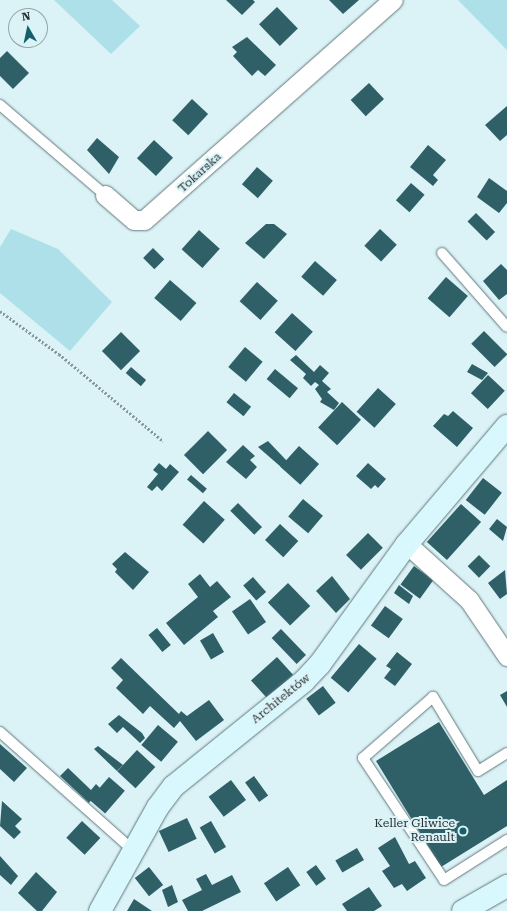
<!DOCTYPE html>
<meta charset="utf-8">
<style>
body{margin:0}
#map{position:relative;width:507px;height:911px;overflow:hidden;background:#dbf3f7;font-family:"Roboto Serif",serif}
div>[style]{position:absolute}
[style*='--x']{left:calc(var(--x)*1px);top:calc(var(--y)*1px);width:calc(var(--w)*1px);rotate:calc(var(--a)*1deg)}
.green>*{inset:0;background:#ade0e9}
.building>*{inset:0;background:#2f6068;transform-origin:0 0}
.path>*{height:2.5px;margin-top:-1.25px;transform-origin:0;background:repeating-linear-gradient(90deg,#86989a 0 2px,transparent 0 4px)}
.roads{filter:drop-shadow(0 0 1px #62777b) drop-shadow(0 0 1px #62777b)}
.lane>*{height:10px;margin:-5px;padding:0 5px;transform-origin:5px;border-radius:5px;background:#fff}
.street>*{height:19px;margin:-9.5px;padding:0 9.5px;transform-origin:9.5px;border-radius:9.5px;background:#fff}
.secondary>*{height:22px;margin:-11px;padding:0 11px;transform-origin:11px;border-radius:11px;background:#d8f8fd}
.dots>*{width:11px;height:11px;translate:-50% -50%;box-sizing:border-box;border:2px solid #dbf3f7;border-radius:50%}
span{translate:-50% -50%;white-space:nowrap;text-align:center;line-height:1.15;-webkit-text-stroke:4px #dbf3f7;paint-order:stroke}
.street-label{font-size:12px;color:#283233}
.poi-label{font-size:12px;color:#283233}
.right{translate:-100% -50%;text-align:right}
.north{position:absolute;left:8px;top:8px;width:40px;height:40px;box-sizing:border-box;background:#dbf3f7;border:1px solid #93a6a9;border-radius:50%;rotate:351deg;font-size:11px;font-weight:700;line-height:16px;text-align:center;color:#283233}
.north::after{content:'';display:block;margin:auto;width:14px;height:18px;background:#13606b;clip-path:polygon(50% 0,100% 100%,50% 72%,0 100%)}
</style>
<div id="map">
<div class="green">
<i style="clip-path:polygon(54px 0,112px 0,140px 26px,111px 54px)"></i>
<i style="clip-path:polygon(458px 0,507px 0,507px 50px)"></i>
<i style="clip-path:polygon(11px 229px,58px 249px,112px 302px,70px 351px,0 293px,0 247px)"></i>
</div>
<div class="building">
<i style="clip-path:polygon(226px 0,253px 0,255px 2px,242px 15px)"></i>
<i style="clip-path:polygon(329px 0,359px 0,343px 14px)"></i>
<i style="left:277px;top:7px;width:30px;height:25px;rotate:46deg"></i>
<i style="clip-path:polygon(247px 37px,276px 65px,265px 76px,258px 70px,252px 76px,233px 56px,237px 52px,232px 47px)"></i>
<i style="clip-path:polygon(7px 51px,29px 73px,13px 89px,0 76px,0 58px)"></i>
<i style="left:369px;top:83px;width:22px;height:25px;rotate:47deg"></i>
<i style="left:192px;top:99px;width:22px;height:29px;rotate:43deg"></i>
<i style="clip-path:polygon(507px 106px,507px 135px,500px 141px,485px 125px)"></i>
<i style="clip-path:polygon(97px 138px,119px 157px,109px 174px,87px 150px)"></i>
<i style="left:154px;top:140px;width:26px;height:25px;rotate:43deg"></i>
<i style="clip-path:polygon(428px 145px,446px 160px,433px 175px,438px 180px,433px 186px,410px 167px)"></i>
<i style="left:257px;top:167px;width:21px;height:23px;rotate:41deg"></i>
<i style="clip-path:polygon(489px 178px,507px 191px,507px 203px,499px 213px,477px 197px)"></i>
<i style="left:411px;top:183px;width:18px;height:23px;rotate:41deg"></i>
<i style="left:476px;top:213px;width:27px;height:12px;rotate:45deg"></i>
<i style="clip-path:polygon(266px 224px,274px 224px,287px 234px,264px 259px,245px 243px)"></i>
<i style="left:380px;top:229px;width:23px;height:23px;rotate:43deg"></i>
<i style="left:199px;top:230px;width:28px;height:26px;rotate:42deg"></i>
<i style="left:153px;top:248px;width:16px;height:14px;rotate:45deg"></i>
<i style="left:315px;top:261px;width:29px;height:21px;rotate:41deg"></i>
<i style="clip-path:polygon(501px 264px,507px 270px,507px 294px,499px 300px,483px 281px)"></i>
<i style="left:446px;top:277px;width:29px;height:28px;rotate:41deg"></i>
<i style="left:170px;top:280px;width:35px;height:24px;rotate:41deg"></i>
<i style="left:257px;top:282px;width:28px;height:26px;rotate:42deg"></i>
<i style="left:292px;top:313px;width:28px;height:26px;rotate:42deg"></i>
<i style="left:484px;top:331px;width:33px;height:18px;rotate:45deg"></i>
<i style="left:121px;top:332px;width:27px;height:27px;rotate:45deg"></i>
<i style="left:245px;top:347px;width:23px;height:26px;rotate:40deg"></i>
<i style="clip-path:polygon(296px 355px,314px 372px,320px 365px,329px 373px,322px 381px,331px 389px,327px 392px,339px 403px,334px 410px,320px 402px,322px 399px,315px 389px,319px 385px,315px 382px,311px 386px,303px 378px,306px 374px,290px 360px)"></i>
<i style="clip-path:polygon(472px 364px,488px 373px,482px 380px,467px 372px)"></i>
<i style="left:131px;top:367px;width:20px;height:8px;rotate:41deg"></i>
<i style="left:275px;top:369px;width:30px;height:13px;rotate:40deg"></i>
<i style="left:488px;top:375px;width:23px;height:25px;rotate:43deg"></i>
<i style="left:378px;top:388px;width:24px;height:32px;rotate:42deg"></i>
<i style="left:234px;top:393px;width:22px;height:12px;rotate:39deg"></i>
<i style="left:342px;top:402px;width:26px;height:35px;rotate:43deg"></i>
<i style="clip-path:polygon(453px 411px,473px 428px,457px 447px,433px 426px,444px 414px,448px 416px)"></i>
<i style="left:208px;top:431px;width:27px;height:34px;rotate:45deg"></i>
<i style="clip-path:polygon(268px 441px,287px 461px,281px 467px,258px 447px)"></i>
<i style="clip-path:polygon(243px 445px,255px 456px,250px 460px,257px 467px,246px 479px,226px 462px)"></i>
<i style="left:299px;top:446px;width:27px;height:28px;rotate:42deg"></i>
<i style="clip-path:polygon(159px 463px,166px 469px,170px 464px,179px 472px,162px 491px,157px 486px,152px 491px,147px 487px,158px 474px,153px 470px)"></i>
<i style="clip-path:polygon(368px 463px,386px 479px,378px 488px,375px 485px,371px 489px,356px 476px)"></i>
<i style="left:191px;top:475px;width:21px;height:6px;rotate:41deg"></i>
<i style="left:483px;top:478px;width:24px;height:28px;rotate:38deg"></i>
<i style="left:303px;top:499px;width:26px;height:23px;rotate:40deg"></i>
<i style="left:204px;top:501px;width:28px;height:32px;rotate:42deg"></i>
<i style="left:238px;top:503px;width:34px;height:11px;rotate:45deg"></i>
<i style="left:461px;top:504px;width:27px;height:51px;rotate:42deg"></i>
<i style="clip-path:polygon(497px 519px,507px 527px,503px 541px,489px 529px)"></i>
<i style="left:280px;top:524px;width:25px;height:22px;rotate:43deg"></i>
<i style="left:368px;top:533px;width:21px;height:31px;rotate:45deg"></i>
<i style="clip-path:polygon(125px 552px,149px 572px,133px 590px,115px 572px,117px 569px,112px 564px)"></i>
<i style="left:479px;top:555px;width:16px;height:16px;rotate:45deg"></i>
<i style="left:414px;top:566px;width:24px;height:23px;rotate:36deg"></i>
<i style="clip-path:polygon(505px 570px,507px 594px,500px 599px,488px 583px)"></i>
<i style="clip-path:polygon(200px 574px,210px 587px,217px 581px,231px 597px,213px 611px,218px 617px,184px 645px,166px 623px,198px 597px,188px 584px)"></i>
<i style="clip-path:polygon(332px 576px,350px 599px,336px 613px,316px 591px)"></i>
<i style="left:253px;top:577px;width:20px;height:13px;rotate:49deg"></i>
<i style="left:288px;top:583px;width:32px;height:28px;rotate:46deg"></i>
<i style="clip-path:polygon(399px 585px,413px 596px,409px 604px,394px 593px)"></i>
<i style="left:250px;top:599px;width:28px;height:22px;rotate:55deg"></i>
<i style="left:385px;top:606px;width:22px;height:24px;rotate:36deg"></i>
<i style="left:157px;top:628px;width:22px;height:11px;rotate:51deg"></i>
<i style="left:281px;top:629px;width:36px;height:13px;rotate:46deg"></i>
<i style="left:213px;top:633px;width:22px;height:15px;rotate:60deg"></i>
<i style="left:359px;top:644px;width:23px;height:44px;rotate:40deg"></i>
<i style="clip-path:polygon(397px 652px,412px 664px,395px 686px,384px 678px,391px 669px,386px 666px)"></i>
<i style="left:277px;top:657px;width:24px;height:35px;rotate:48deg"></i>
<i style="clip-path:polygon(121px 658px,179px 714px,181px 711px,187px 716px,209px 700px,224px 720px,196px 741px,180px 721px,174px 728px,150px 706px,143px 714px,116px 688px,123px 680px,111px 668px)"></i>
<i style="left:323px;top:686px;width:21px;height:21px;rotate:53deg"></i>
<i style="clip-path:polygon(507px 691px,507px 707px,500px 695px)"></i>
<i style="clip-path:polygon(119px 715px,142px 733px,145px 738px,140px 743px,123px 727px,117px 733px,108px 724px)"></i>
<i style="clip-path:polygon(439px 722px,484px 795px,507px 780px,507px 826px,441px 867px,376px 761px)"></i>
<i style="left:158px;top:725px;width:26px;height:26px;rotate:40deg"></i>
<i style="clip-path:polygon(0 744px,27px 768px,14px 782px,0 769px)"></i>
<i style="clip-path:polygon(98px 746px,123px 765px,117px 771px,94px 749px)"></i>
<i style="left:137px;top:750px;width:25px;height:29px;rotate:43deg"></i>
<i style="clip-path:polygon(68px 768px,91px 790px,96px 784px,100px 788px,89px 803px,60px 776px)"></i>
<i style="left:254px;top:776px;width:24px;height:11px;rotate:54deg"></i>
<i style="left:109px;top:777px;width:21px;height:30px;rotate:41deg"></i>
<i style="left:231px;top:780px;width:25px;height:28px;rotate:53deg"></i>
<i style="clip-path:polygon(2px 801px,22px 819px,15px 826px,21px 832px,14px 839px,0 826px)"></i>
<i style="left:187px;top:818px;width:23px;height:31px;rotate:65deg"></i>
<i style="left:82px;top:821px;width:25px;height:23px;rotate:43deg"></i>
<i style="left:211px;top:821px;width:30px;height:13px;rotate:60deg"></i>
<i style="clip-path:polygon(395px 837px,409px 864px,415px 861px,426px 878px,407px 891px,402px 884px,394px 888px,382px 871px,390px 866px,378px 848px)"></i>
<i style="left:357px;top:848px;width:14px;height:25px;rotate:60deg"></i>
<i style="clip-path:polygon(0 856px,18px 876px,11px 885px,0 875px)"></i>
<i style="left:316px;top:865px;width:17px;height:12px;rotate:54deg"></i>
<i style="left:149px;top:867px;width:23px;height:18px;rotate:52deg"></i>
<i style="left:288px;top:867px;width:22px;height:29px;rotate:56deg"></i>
<i style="clip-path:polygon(36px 872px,57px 892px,42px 911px,37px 911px,18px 893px)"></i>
<i style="clip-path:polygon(206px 874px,212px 885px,232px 875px,241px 892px,202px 911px,188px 911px,182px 900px,202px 890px,196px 879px)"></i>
<i style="clip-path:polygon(172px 885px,178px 902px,168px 907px,162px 890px)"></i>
<i style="clip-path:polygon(369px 887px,382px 906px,374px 911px,347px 911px,342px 904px)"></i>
<i style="clip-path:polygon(134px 899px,152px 911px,127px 911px)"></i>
</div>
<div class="path">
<i style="--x:0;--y:311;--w:73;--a:36.1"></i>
<i style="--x:59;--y:354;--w:136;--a:39.9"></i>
</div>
<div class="roads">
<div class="lane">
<i style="--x:0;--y:105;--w:138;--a:40.6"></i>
<i style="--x:442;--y:253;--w:98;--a:48.7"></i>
<i style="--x:0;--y:732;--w:178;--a:41.6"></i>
<i style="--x:507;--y:753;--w:34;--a:148"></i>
<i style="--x:478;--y:771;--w:87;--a:-121.3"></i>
<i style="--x:433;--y:697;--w:93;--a:138.9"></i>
<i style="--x:363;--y:758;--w:146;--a:56.4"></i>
<i style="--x:444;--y:880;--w:75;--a:-32.4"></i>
</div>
<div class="street">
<i style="--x:105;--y:195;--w:38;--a:41"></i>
<i style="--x:134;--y:220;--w:10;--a:0"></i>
<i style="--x:144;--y:220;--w:332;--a:-41.5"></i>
<i style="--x:407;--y:544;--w:84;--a:42.1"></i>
<i style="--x:469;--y:600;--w:68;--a:55.8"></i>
</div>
<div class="secondary">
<i style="--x:100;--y:911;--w:119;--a:-60.9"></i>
<i style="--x:158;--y:807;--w:26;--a:-53"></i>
<i style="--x:174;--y:786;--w:167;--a:-38.9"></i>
<i style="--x:304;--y:681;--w:23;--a:-47"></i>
<i style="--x:320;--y:664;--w:148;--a:-54.1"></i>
<i style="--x:407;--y:544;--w:155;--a:-49.7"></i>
<i style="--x:463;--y:911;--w:51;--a:-29.6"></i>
</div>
</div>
<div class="dots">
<i style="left:463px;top:831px;background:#13606b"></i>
</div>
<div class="street-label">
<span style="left:200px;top:173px;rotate:-42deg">Tokarska</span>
<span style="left:281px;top:699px;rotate:-39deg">Architektów</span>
</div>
<div class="poi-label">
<span class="right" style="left:455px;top:831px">Keller Gliwice<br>Renault</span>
</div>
<div class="north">N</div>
</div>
